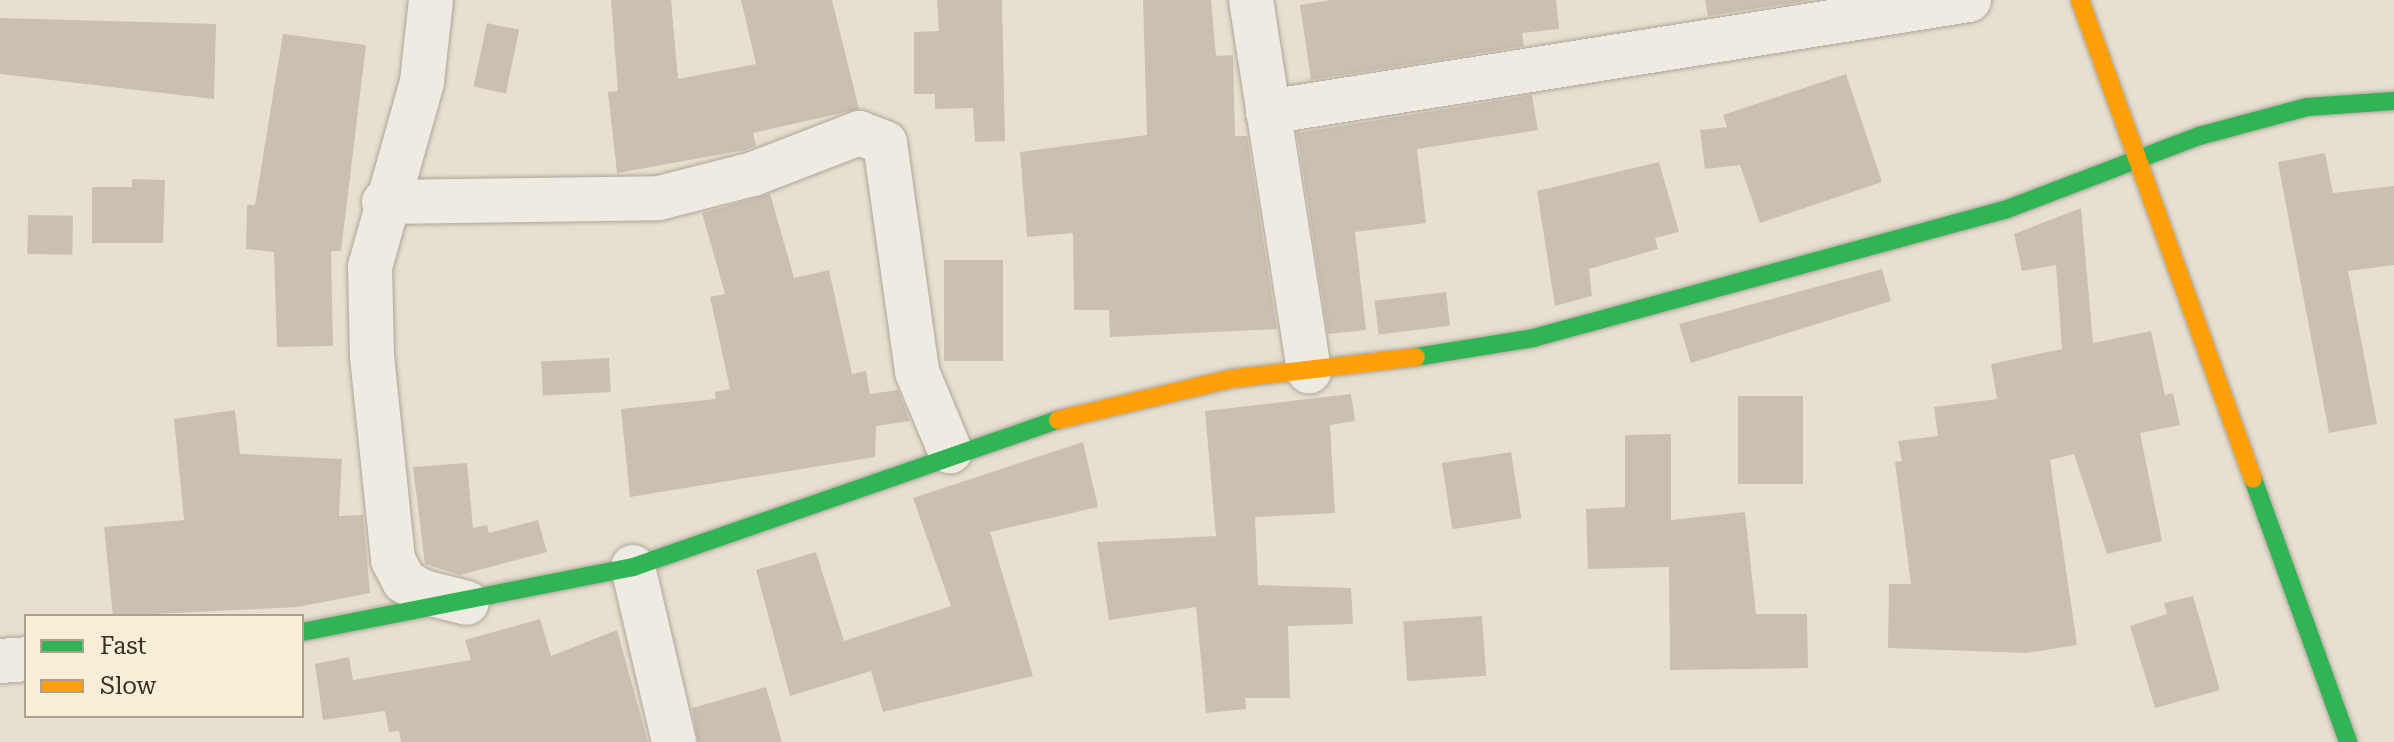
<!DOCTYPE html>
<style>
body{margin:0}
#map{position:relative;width:2394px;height:742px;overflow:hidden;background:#e7e0d1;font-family:"Roboto Serif",serif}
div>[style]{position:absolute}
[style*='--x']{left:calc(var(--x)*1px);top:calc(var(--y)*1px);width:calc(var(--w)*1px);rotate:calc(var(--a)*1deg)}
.building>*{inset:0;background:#cbbfb2;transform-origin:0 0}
.roads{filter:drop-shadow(0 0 2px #ada599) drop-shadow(0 0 2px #ada599)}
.street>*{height:44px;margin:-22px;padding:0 22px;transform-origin:22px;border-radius:22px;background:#efebe3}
.fast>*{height:18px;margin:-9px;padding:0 9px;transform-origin:9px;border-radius:9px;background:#30b455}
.slow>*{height:18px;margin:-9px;padding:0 9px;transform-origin:9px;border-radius:9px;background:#ff9f0a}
span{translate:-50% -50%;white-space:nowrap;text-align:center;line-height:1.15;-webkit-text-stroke:8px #f7eed8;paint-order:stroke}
.legend{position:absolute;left:24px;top:614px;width:280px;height:104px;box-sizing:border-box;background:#f7eed8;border:2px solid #ada18e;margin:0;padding:10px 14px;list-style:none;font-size:24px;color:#3d2e20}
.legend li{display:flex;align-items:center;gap:16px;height:40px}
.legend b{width:40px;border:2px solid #ada18e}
</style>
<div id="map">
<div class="building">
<i style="clip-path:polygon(611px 0,671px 0,678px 79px,756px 64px,741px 0,832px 0,859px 109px,753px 133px,756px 146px,745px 150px,617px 173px,608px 92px,618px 91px)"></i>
<i style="clip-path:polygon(937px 0,1002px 0,1005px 141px,975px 142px,973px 108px,935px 109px,935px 94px,914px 94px,914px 32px,939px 31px)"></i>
<i style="clip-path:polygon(1143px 0,1211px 0,1216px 56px,1233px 55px,1235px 136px,1247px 136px,1277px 329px,1110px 337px,1109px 310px,1074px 310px,1073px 233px,1027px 237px,1020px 152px,1147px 135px)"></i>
<i style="clip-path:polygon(1331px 0,1556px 0,1559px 29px,1522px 33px,1524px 46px,1311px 80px,1300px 5px)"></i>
<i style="clip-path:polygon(1705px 0,1811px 0,1708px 16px)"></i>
<i style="clip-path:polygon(0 18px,216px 24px,214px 99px,0 74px)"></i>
<i style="left:487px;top:23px;width:33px;height:65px;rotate:12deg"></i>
<i style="clip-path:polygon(283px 34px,366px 45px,341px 251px,331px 251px,333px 346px,277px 347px,274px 252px,246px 249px,247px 205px,255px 205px)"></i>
<i style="clip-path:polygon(1846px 74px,1882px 182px,1760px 223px,1740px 165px,1705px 169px,1700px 130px,1727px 127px,1723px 115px)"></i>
<i style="clip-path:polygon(1532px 95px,1538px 130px,1417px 149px,1426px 223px,1355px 232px,1366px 330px,1328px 334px,1297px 133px)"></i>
<i style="clip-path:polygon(2325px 153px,2333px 193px,2394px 186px,2394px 265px,2348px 271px,2377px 424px,2329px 433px,2278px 162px)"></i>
<i style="clip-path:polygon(1659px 162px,1679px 232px,1655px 238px,1658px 249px,1589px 269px,1592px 296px,1555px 306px,1537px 191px)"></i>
<i style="clip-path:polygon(132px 179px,165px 180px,163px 243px,92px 243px,92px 187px,132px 187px)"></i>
<i style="clip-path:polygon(770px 194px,794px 278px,829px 270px,852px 374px,866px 371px,870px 394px,898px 390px,910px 421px,876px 426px,875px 457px,630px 497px,621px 409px,716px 399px,715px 392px,730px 389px,710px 297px,725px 294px,702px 213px)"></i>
<i style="clip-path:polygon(2081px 208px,2093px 343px,2151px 331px,2165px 395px,2173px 393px,2180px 425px,2140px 433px,2162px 541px,2107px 554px,2074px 454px,2050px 460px,2077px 645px,2027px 653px,1888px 648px,1889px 584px,1911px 584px,1895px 462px,1902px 461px,1898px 441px,1938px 436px,1934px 407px,1997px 399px,1991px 364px,2062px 349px,2056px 265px,2022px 271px,2014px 234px)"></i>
<i style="left:28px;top:215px;width:45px;height:39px;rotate:1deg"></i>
<i style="left:944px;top:260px;width:59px;height:101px"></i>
<i style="clip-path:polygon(1882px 269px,1891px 301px,1691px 363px,1679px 324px)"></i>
<i style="left:1446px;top:292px;width:34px;height:72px;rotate:83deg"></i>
<i style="left:609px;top:358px;width:34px;height:68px;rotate:87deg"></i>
<i style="clip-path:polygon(1351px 394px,1355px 421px,1330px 425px,1335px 513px,1255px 517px,1258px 585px,1351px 588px,1353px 624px,1288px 626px,1290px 698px,1245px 698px,1246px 709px,1206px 713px,1196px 607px,1109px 620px,1097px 542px,1216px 536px,1205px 411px)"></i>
<i style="left:1738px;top:396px;width:65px;height:88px"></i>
<i style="clip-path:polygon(235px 410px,240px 454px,342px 459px,339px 516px,363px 515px,370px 593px,298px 607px,113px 616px,104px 527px,184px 520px,174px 419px)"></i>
<i style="clip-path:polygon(1671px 434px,1671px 520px,1745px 512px,1756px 614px,1807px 614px,1808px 668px,1670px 670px,1669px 567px,1588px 569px,1586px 509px,1625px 507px,1625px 435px)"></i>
<i style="clip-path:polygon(1083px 442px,1098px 507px,990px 532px,1033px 676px,883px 712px,871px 671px,790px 696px,756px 570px,816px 552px,844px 641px,951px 606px,913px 498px)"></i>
<i style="left:1511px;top:452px;width:67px;height:70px;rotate:81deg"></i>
<i style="clip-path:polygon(467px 463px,473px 528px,487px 525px,489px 533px,538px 520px,547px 552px,460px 575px,425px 564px,413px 467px)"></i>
<i style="clip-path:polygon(2193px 596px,2220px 690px,2155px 708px,2130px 626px,2167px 614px,2164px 603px)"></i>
<i style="left:1482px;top:616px;width:60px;height:79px;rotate:86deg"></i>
<i style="clip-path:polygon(540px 619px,551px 656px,617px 630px,648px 742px,401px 742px,399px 731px,389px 732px,385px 711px,323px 720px,315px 664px,349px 657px,353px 680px,471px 660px,465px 640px)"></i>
<i style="clip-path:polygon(766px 687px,782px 742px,698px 742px,692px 708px)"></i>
</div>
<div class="roads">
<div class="street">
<i style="--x:431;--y:0;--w:82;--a:96.3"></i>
<i style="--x:422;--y:82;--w:192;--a:105.7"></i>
<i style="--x:370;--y:267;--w:89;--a:88.7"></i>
<i style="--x:372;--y:356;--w:205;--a:84.1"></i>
<i style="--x:393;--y:560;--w:24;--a:62"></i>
<i style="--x:404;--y:581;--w:22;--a:30"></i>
<i style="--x:423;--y:592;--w:45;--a:14"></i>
<i style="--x:1251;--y:0;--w:376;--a:81.1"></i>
<i style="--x:1268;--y:112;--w:710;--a:-9.08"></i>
<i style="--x:384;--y:202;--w:275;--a:-0.8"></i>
<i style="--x:659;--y:198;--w:97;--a:-14.3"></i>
<i style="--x:753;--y:174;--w:114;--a:-21.1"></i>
<i style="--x:859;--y:133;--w:28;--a:21"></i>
<i style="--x:885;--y:143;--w:231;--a:82"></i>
<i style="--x:917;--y:372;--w:86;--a:67.3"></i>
<i style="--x:633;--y:567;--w:180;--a:76.8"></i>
<i style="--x:0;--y:661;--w:26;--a:-4"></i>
</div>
<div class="fast">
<i style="--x:1416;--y:357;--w:119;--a:-9.2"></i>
<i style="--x:1533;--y:338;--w:489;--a:-15.2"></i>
<i style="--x:2005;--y:210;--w:208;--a:-20.9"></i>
<i style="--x:2199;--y:136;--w:112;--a:-15"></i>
<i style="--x:2307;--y:107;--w:87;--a:-3.9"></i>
<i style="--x:2253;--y:479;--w:280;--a:70.1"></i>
<i style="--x:302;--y:632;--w:337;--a:-11.1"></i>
<i style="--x:633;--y:567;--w:450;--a:-19.1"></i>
</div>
<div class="slow">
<i style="--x:2080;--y:0;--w:509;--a:70.14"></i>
<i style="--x:1058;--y:420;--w:177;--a:-13.4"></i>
<i style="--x:1230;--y:379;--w:187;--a:-6.7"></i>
</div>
</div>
<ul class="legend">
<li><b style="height:10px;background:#30b455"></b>Fast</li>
<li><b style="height:10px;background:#ff9f0a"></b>Slow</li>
</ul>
</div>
